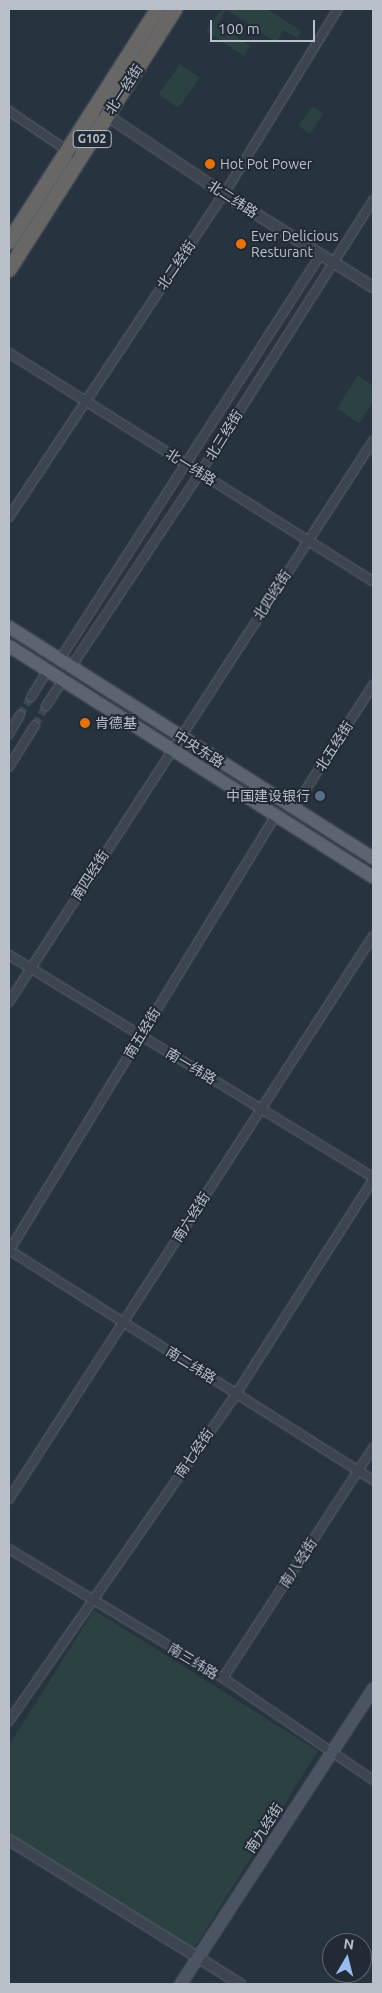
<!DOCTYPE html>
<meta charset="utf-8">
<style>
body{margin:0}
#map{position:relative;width:382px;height:1993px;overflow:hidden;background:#283340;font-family:Ubuntu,"Noto Sans SC",sans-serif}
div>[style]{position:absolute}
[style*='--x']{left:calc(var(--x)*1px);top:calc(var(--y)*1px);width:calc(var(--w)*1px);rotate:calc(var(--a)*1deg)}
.green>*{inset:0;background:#2b4142;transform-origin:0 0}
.minor-tunnel>*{height:8px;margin-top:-4px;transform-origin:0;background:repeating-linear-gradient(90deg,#3e4855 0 8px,transparent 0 12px)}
.roads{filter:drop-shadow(0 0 1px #5a636d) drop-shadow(0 0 1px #5a636d)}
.minor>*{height:8px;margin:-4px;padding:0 4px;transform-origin:4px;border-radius:4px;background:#3c4550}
.tertiary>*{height:10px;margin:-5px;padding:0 5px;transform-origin:5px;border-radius:5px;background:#3c4550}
.secondary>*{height:11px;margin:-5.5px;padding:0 5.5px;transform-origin:5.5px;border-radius:5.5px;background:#4b5462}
.primary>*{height:12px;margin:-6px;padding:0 6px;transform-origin:6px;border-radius:6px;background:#5b6470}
.trunk>*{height:14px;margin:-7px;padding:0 7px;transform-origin:7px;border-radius:7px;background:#686765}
.dots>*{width:14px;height:14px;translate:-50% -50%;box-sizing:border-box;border:2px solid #212a35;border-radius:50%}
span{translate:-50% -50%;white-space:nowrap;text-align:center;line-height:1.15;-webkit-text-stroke:4px #212a35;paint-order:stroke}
.shield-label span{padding:1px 4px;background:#212a35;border:1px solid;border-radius:4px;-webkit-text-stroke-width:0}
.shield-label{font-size:12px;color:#b9c0ca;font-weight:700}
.street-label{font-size:14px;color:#b9c0ca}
.poi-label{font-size:14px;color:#b9c0ca}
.left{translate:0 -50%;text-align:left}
.right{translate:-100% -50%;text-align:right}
.frame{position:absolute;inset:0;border:10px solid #b9c0ca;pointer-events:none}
.north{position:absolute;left:322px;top:1933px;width:50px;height:50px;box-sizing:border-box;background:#212a35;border:1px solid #5e6671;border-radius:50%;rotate:8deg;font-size:14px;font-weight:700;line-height:20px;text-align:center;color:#b9c0ca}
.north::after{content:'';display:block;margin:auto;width:18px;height:22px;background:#98bcf0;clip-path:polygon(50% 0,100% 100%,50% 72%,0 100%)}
.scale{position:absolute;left:210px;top:20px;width:105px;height:22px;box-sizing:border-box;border:2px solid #b9c0ca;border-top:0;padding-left:6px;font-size:15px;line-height:18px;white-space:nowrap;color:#b9c0ca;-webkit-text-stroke:4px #212a35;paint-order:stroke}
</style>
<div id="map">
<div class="green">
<i style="clip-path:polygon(222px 9px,267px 9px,301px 31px,297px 38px,284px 30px,276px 43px,226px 9px,218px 24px,250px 46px,244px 56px,206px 31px)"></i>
<i style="left:180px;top:64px;width:24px;height:37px;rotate:35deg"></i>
<i style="left:312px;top:106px;width:14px;height:24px;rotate:34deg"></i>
<i style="clip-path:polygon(358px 375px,373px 386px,373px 402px,359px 424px,337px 408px)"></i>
<i style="clip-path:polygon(94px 1610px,318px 1751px,193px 1950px,9px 1834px,9px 1745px)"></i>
</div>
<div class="minor-tunnel">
<i style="--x:20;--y:715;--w:21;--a:-59"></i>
<i style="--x:35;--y:725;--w:22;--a:-60"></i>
</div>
<div class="roads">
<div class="minor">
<i style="--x:9;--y:111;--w:86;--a:34.1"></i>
<i style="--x:9;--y:353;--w:430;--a:32.1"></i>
<i style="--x:9;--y:517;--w:388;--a:-56.4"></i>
<i style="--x:224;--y:194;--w:217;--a:-58.4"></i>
<i style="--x:60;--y:659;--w:482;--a:-57.2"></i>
<i style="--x:71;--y:667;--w:233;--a:-56.4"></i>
<i style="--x:200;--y:473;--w:323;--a:-57.6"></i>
<i style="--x:31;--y:697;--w:32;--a:-58"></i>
<i style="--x:46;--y:706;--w:30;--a:-57"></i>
<i style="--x:9;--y:734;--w:22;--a:-60"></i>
<i style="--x:9;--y:767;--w:49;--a:-58.2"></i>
<i style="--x:294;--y:808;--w:146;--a:-57.3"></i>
<i style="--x:9;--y:955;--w:426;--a:31.4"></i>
<i style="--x:9;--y:1002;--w:669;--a:-57.02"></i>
<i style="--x:9;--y:1250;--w:431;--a:32.3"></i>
<i style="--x:9;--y:1251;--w:511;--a:-58.52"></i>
<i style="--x:9;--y:1499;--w:670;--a:-57.12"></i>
<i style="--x:9;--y:1549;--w:250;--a:31.1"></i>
<i style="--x:223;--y:1678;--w:181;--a:34.2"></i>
<i style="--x:223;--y:1678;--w:275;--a:-56.9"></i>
<i style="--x:9;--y:1721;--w:398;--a:-55.2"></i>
<i style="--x:236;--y:1394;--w:254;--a:-57.4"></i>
</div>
<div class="tertiary">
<i style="--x:103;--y:113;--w:146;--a:33.8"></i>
<i style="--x:224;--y:194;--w:176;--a:32"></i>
<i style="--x:9;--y:1840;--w:272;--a:31.9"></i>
</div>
<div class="secondary">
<i style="--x:180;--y:1984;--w:353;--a:-56.9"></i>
</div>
<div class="primary">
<i style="--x:9;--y:627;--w:431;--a:32.4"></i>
<i style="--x:9;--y:646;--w:431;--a:32.4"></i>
</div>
<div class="trunk">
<i style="--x:9;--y:242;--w:277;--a:-57.4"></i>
<i style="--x:9;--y:270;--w:309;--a:-57.5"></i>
</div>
</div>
<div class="dots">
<i style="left:210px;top:164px;background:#e8710a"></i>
<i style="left:241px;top:244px;background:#e8710a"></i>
<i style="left:85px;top:723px;background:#e8710a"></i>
<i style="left:320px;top:796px;background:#5c6f8a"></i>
</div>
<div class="shield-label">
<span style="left:92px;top:139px">G102</span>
</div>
<div class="street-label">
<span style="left:124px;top:89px;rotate:-57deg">北一经街</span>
<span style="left:233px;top:199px;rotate:33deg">北二纬路</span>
<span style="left:176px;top:265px;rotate:-56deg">北二经街</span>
<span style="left:224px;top:435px;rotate:-58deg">北三经街</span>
<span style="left:191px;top:467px;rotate:32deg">北一纬路</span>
<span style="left:272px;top:595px;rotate:-57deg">北四经街</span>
<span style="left:334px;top:746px;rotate:-57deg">北五经街</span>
<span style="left:199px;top:749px;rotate:32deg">中央东路</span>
<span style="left:90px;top:875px;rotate:-57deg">南四经街</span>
<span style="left:142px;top:1033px;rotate:-59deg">南五经街</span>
<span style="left:191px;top:1066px;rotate:31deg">南一纬路</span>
<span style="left:191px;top:1217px;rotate:-57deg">南六经街</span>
<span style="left:191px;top:1365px;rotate:32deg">南二纬路</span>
<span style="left:194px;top:1453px;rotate:-55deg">南七经街</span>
<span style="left:298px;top:1563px;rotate:-57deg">南八经街</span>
<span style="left:193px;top:1661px;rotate:31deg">南三纬路</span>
<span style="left:264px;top:1828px;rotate:-57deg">南九经街</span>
</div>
<div class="poi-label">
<span class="left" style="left:220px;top:164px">Hot Pot Power</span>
<span class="left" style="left:251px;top:244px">Ever Delicious<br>Resturant</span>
<span class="left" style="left:95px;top:723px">肯德基</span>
<span class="right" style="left:310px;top:796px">中国建设银行</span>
</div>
<div class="frame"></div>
<div class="north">N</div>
<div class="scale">100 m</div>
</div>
